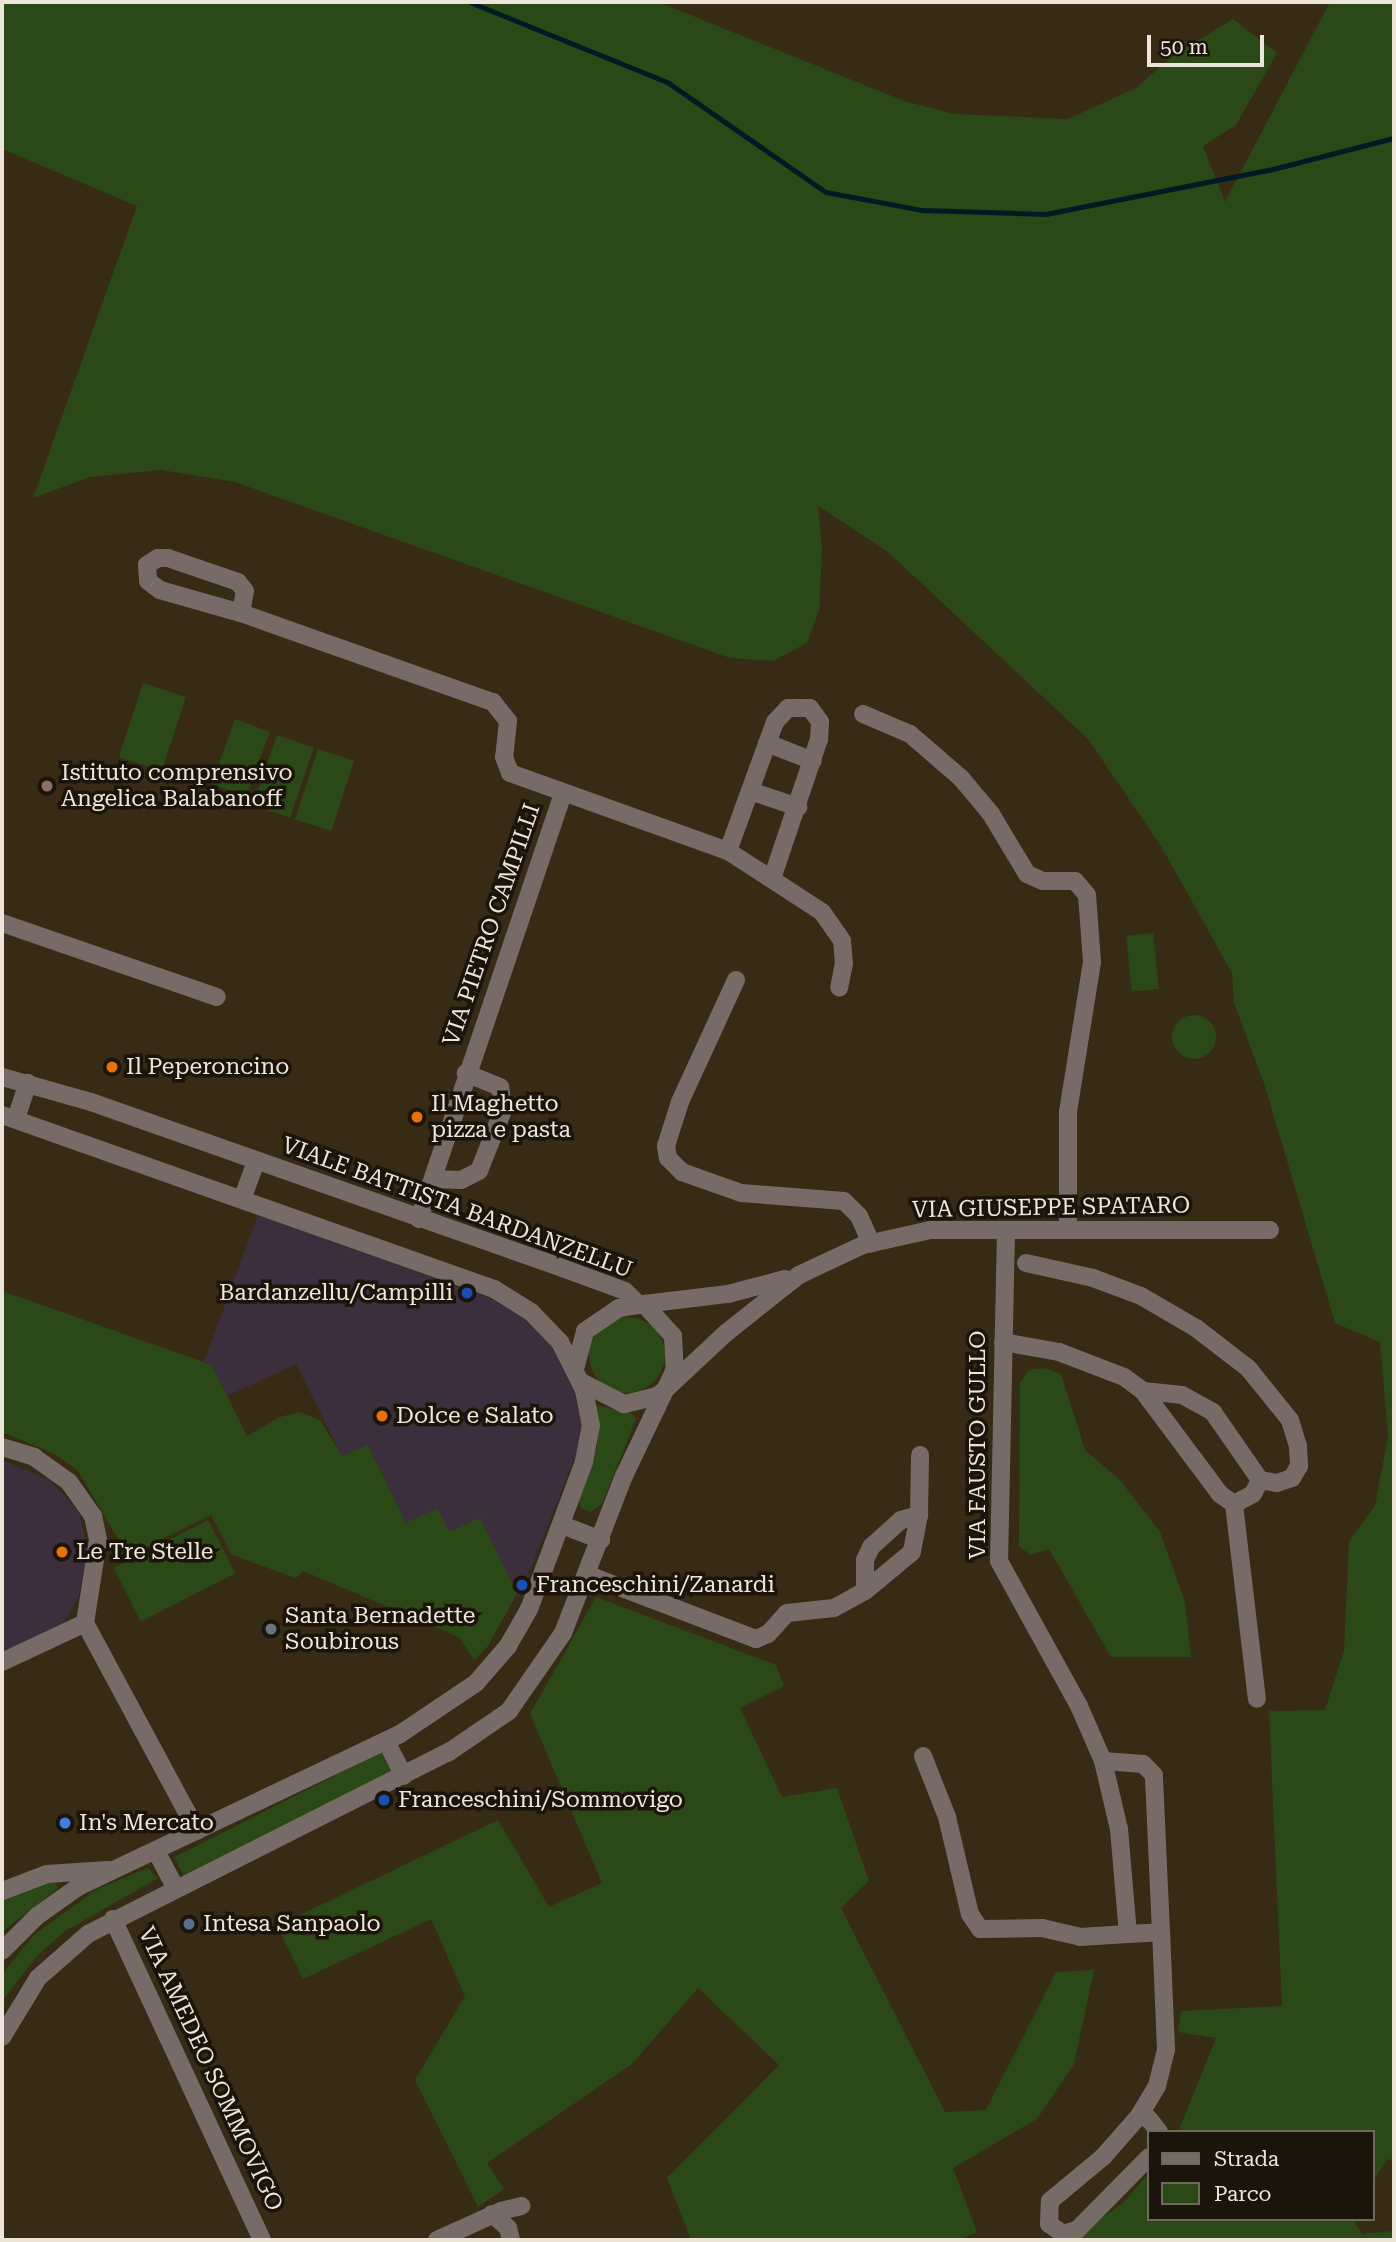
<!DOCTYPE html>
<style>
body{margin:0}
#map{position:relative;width:1396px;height:2242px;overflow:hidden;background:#372b16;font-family:"Roboto Serif",serif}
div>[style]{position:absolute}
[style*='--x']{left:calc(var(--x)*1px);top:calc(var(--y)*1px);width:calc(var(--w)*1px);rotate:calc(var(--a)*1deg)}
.commercial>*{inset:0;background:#3c2f3d}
.green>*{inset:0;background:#2b4917;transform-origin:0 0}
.round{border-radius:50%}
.stream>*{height:4.5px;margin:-2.25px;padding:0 2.25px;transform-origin:2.25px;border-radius:2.25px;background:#001b24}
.minor>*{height:18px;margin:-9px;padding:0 9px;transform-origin:9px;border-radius:9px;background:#776b67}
.dots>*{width:19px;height:19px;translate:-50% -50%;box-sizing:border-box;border:4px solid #1a140b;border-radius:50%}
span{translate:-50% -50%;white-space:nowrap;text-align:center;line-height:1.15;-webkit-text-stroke:7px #1a140b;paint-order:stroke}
.poi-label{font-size:23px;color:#ede5d9}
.left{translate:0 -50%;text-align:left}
.right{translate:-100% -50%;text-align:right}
.street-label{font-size:23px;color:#ede5d9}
.frame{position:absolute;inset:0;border:4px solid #ede5d9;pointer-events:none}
.legend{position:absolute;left:1147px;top:2130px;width:228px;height:91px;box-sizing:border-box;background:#1a140b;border:2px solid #6e685d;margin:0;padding:9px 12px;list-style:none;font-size:21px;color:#ede5d9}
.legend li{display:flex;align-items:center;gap:14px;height:35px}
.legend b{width:35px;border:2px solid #6e685d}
.scale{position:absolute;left:1147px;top:35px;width:117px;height:32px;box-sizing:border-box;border:4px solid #ede5d9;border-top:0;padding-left:9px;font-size:21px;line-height:24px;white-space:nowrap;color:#ede5d9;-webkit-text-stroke:5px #1a140b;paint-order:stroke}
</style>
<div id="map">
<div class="commercial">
<i style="clip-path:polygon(258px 1215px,489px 1298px,513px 1310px,552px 1342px,579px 1391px,585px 1432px,519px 1598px,449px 1532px,406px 1524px,369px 1446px,342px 1456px,296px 1364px,227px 1396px,212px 1365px,204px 1362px)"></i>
<i style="clip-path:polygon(2px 1460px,49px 1480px,68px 1499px,80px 1515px,88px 1552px,78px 1597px,62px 1627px,2px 1654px)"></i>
</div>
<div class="green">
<i style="clip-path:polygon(2px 2px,658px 2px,904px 101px,954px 114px,1068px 119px,1136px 88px,1174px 55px,1233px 19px,1277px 53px,1236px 125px,1203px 146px,1225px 202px,1330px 2px,1394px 2px,1394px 2161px,1387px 2159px,1373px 2181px,1373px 2132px,1178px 2132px,1216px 2038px,1178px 2032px,1181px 2011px,1282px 2006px,1269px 1711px,1325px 1710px,1344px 1651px,1349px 1541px,1375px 1506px,1388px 1436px,1380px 1342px,1335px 1323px,1265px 1086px,1234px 1003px,1232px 973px,1161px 846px,1088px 739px,887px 551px,818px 506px,822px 550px,819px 611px,807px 643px,773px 661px,730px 658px,235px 482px,161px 470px,90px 477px,33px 498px,137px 206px,2px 149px)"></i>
<i style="left:143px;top:683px;width:45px;height:78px;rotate:18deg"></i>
<i style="left:235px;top:719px;width:37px;height:69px;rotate:20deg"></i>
<i style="left:277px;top:735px;width:39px;height:74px;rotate:19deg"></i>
<i style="left:318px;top:749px;width:38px;height:74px;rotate:18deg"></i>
<i style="left:1153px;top:933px;width:56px;height:27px;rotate:84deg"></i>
<i class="round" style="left:1172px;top:1015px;width:44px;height:44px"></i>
<i style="clip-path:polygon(2px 1291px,212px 1365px,247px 1436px,280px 1417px,299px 1412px,320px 1420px,342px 1456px,368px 1445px,406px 1523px,438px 1508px,449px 1532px,480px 1518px,517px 1593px,488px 1646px,474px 1660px,459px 1637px,303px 1571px,296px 1578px,232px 1555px,211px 1515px,128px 1556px,78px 1471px,55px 1454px,2px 1432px)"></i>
<i class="round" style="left:589px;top:1317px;width:76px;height:76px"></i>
<i style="clip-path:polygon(1044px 1368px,1061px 1374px,1085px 1450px,1120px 1480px,1160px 1532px,1185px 1602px,1191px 1657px,1111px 1657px,1049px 1549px,1030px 1555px,1019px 1546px,1020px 1382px,1029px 1370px)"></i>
<i style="clip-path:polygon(596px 1405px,631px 1413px,636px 1419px,602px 1504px,591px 1512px,581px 1508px,578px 1497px,597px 1446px)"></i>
<i style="left:208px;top:1520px;width:60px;height:106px;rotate:63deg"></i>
<i style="clip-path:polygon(596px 1597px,776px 1665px,784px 1686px,740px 1708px,782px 1797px,837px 1788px,869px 1881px,841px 1908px,945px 2112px,986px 2110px,1056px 1972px,1094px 1970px,1074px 2064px,1037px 2119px,953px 2168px,977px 2232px,960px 2240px,691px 2240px,667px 2178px,779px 2065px,698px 1988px,632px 2064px,487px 2163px,504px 2189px,478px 2207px,415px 2080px,465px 1996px,431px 1919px,303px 1979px,277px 1926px,498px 1820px,549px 1907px,602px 1883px,530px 1714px)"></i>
<i style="left:381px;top:1752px;width:22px;height:232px;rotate:63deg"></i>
<i style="clip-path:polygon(148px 1868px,158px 1878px,65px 1931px,38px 1955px,2px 2001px,2px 1974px,34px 1935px,97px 1889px)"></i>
<i style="clip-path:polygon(52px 1878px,58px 1888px,2px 1932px,2px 1900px)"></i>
<i style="clip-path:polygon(1149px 2173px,1149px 2219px,1353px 2219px,1362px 2234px,1394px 2231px,1394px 2240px,1081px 2240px,1078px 2234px,1123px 2203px)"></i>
</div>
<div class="stream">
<i style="--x:470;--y:2;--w:215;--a:22.1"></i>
<i style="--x:669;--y:83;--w:191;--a:34.8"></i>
<i style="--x:826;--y:192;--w:98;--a:10.6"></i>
<i style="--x:922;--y:210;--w:124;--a:1.8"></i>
<i style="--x:1046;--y:214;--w:227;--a:-11.2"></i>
<i style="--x:1269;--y:170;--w:129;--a:-14.4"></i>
</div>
<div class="minor">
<i style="--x:241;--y:613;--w:22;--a:-80"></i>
<i style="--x:245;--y:591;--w:11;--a:-128"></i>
<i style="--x:238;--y:582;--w:74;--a:-161.1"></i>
<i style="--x:168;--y:558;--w:10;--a:180"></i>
<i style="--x:158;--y:558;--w:13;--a:148"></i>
<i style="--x:147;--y:565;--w:16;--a:86"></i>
<i style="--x:148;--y:581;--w:15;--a:37"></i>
<i style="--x:160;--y:590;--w:84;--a:15.9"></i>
<i style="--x:241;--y:613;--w:267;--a:19.5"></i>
<i style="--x:493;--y:702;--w:24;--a:52"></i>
<i style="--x:508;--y:721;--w:36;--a:96"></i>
<i style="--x:504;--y:757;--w:17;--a:69"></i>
<i style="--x:510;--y:773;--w:232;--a:19.7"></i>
<i style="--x:728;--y:851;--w:112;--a:33"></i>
<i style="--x:822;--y:912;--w:35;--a:55"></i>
<i style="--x:842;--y:941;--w:22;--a:85"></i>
<i style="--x:844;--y:963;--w:25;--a:101"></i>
<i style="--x:863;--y:714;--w:51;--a:23.1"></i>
<i style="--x:910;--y:734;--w:67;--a:40.8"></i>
<i style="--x:961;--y:778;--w:47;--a:50.2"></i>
<i style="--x:991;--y:814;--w:70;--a:59"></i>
<i style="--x:1027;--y:874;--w:17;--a:24"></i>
<i style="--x:1043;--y:881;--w:32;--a:0"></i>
<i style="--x:1075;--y:881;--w:18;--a:49"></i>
<i style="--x:1087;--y:895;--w:67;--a:85.7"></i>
<i style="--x:1092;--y:962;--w:152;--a:99.1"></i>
<i style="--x:1068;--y:1112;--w:118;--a:90"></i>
<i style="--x:767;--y:743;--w:49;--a:21.4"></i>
<i style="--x:750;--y:791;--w:51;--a:18.4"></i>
<i style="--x:728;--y:851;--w:137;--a:-70"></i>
<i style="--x:775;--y:722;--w:19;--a:-47"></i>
<i style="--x:788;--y:708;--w:22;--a:0"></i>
<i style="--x:810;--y:708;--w:17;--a:54"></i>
<i style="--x:820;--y:722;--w:17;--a:93"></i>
<i style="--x:819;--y:739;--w:148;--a:108.6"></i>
<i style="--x:2;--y:923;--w:227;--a:19"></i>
<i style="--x:736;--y:980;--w:134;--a:114.7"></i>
<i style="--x:680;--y:1102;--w:46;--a:107.7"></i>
<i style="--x:666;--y:1146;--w:12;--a:81"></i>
<i style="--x:668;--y:1158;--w:20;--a:45"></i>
<i style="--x:682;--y:1172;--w:63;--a:19.6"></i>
<i style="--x:741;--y:1193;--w:103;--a:4.4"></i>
<i style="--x:844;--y:1201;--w:21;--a:45"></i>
<i style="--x:859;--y:1216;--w:30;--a:66"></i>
<i style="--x:2;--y:1077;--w:92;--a:15.7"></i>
<i style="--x:91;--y:1102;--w:479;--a:19.4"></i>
<i style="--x:543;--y:1261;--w:87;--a:20.1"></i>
<i style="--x:625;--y:1291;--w:20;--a:45"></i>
<i style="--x:2;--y:1115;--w:522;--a:19.48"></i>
<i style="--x:494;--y:1289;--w:44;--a:31.9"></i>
<i style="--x:531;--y:1312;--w:42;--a:46"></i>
<i style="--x:560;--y:1342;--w:54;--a:63.4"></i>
<i style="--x:584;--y:1390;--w:36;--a:79"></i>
<i style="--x:591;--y:1425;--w:38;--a:101"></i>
<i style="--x:584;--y:1462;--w:157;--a:110.5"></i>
<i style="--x:529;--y:1609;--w:43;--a:119.6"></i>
<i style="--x:508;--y:1646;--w:49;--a:130.9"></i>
<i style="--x:476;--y:1683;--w:92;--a:146.1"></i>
<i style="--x:400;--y:1734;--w:357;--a:154.6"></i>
<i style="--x:78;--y:1887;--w:50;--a:144.7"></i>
<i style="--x:37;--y:1916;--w:49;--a:135"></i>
<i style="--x:16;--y:1119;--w:38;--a:-72"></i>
<i style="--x:433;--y:1179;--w:28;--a:2"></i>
<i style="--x:461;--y:1180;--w:20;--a:-27"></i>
<i style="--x:479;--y:1171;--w:66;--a:-68.5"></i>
<i style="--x:503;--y:1110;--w:23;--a:-97"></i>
<i style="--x:500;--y:1087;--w:37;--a:-158"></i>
<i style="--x:243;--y:1197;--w:37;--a:-70"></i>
<i style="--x:419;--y:1219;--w:449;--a:-71.3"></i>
<i style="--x:1006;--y:1230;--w:331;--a:91.2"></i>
<i style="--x:999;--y:1561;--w:166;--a:61.1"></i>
<i style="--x:1079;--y:1706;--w:60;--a:66.4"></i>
<i style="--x:1103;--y:1761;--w:70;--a:76.8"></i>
<i style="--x:1119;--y:1829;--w:105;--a:85.1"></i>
<i style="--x:1128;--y:1934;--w:33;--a:-3"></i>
<i style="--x:1161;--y:1932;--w:157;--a:-92.6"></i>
<i style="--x:1154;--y:1775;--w:16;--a:-135"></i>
<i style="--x:1143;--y:1764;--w:40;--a:-175.7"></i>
<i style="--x:1026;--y:1263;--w:69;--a:12.6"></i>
<i style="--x:1093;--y:1278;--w:51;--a:20.6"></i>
<i style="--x:1141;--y:1296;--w:64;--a:30.2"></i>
<i style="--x:1196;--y:1328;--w:66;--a:37.6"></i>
<i style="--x:1248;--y:1368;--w:67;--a:51.1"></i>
<i style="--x:1290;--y:1420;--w:27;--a:73"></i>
<i style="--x:1298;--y:1446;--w:20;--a:87"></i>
<i style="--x:1299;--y:1466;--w:14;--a:120"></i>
<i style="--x:1292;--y:1478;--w:16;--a:162"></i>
<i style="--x:1277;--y:1483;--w:17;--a:-170"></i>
<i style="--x:644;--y:1304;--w:85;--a:-6.8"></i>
<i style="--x:728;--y:1294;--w:59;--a:-14.7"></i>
<i style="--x:1003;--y:1342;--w:57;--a:10.1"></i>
<i style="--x:1059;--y:1352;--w:70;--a:21"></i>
<i style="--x:1124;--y:1377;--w:24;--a:36"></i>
<i style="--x:1143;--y:1391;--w:129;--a:53.2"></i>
<i style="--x:1220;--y:1494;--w:17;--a:36"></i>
<i style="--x:1234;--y:1504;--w:21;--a:-28"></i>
<i style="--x:1253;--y:1494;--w:16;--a:-63"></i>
<i style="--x:1260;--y:1480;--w:83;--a:-124.7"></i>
<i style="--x:1213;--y:1412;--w:35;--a:-151"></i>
<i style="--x:1182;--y:1395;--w:39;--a:-174"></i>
<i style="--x:575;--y:1369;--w:39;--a:-75"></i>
<i style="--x:585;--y:1331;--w:41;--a:-34.1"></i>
<i style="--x:619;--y:1308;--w:25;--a:-9"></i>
<i style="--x:644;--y:1304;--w:43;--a:47.8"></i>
<i style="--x:673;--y:1336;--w:33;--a:87"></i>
<i style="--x:675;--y:1369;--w:23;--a:115"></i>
<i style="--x:665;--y:1390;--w:10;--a:143"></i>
<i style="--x:657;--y:1396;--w:34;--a:166"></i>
<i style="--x:624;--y:1404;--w:48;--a:-152.9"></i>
<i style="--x:2;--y:1447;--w:34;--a:17"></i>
<i style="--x:34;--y:1457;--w:43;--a:35.5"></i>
<i style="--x:69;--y:1482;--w:42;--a:54.8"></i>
<i style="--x:93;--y:1516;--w:25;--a:78"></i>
<i style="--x:98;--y:1540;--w:84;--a:98.9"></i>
<i style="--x:85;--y:1623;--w:92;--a:154.8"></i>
<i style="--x:1234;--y:1504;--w:196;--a:83.3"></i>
<i style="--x:919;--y:1515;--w:60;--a:-89"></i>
<i style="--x:562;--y:1525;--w:42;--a:21"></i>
<i style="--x:588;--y:1575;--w:180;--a:20.9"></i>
<i style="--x:756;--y:1639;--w:13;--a:-23"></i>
<i style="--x:768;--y:1634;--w:28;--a:-48"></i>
<i style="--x:787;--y:1613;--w:47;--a:-6.1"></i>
<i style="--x:834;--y:1608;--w:35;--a:-29"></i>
<i style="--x:865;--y:1591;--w:31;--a:-90"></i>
<i style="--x:865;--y:1560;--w:14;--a:-65"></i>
<i style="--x:871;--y:1547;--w:40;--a:-42"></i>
<i style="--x:901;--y:1520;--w:19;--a:-16"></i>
<i style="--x:919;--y:1515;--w:38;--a:101"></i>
<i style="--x:912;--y:1552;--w:61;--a:140.3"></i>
<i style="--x:85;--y:1623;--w:236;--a:61.7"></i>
<i style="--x:386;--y:1741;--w:39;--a:63"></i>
<i style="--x:923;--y:1756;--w:66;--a:68.5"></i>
<i style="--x:947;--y:1817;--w:100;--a:76.7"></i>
<i style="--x:970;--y:1914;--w:18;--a:56"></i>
<i style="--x:980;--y:1929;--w:62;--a:-0.9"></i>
<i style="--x:1042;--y:1928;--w:39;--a:13"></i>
<i style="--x:1080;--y:1937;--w:48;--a:-3.6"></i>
<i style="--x:156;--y:1851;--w:41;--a:62.2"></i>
<i style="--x:2;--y:1891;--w:48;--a:-20.7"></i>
<i style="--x:47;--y:1874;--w:61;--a:-3.8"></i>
<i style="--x:113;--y:1919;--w:354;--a:65.1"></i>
<i style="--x:2;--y:2037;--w:69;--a:-58.6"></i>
<i style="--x:38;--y:1978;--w:67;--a:-41.3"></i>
<i style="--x:88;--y:1934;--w:404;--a:-26.8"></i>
<i style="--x:449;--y:1752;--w:73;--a:-34.3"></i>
<i style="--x:509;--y:1711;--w:95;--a:-55.3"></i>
<i style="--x:563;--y:1633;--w:168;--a:-68.8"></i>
<i style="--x:624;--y:1476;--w:95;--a:-64.5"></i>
<i style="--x:665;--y:1390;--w:83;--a:-43.1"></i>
<i style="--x:726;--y:1333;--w:93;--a:-38.5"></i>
<i style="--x:799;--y:1275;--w:71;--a:-25.1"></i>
<i style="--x:863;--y:1245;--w:69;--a:-12.6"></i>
<i style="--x:930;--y:1230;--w:340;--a:0"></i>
<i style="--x:1139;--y:2116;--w:35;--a:-59"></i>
<i style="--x:1157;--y:2086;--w:38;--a:-76"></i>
<i style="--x:1166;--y:2049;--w:117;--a:-92.4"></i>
<i style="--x:1149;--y:2157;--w:103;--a:134.6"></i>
<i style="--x:1077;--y:2230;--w:15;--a:164"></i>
<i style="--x:1063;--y:2234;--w:17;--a:-144"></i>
<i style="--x:1049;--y:2224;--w:23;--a:-88"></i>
<i style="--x:1050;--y:2201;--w:69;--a:-39.7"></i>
<i style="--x:1103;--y:2157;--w:55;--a:-48.7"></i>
<i style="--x:1139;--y:2116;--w:10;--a:17"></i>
<i style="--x:1149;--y:2119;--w:16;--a:52"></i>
<i style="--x:492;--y:2214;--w:21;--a:41"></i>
<i style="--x:508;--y:2228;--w:12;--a:76"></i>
<i style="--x:437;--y:2240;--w:70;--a:-24.4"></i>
<i style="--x:501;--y:2211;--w:21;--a:-14"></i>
</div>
<div class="dots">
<i style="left:47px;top:786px;background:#8d6e63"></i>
<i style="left:112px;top:1067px;background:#e8710a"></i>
<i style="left:417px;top:1117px;background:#e8710a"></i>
<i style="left:467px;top:1293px;background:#1a4fb4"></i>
<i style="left:382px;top:1416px;background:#e8710a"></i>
<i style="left:62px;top:1552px;background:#e8710a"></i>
<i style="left:522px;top:1585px;background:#1a4fb4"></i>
<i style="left:271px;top:1629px;background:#6b7280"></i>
<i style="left:384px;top:1800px;background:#1a4fb4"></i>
<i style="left:65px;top:1823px;background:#3f7fe0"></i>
<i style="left:189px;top:1924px;background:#5c6f8a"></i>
</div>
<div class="poi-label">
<span class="left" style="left:61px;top:786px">Istituto comprensivo<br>Angelica Balabanoff</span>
<span class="left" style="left:126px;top:1067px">Il Peperoncino</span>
<span class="left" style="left:431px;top:1117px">Il Maghetto<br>pizza e pasta</span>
<span class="right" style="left:453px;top:1293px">Bardanzellu/Campilli</span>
<span class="left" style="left:396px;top:1416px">Dolce e Salato</span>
<span class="left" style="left:76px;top:1552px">Le Tre Stelle</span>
<span class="left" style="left:536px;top:1585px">Franceschini/Zanardi</span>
<span class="left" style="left:285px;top:1629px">Santa Bernadette<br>Soubirous</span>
<span class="left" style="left:398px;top:1800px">Franceschini/Sommovigo</span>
<span class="left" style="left:79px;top:1823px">In's Mercato</span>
<span class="left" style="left:203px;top:1924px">Intesa Sanpaolo</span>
</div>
<div class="street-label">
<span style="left:492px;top:925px;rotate:-71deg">VIA PIETRO CAMPILLI</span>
<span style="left:457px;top:1208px;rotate:20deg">VIALE BATTISTA BARDANZELLU</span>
<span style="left:1051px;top:1208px;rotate:-1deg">VIA GIUSEPPE SPATARO</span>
<span style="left:978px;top:1445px;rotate:-90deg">VIA FAUSTO GULLO</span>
<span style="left:210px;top:2069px;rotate:65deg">VIA AMEDEO SOMMOVIGO</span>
</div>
<div class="frame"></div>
<ul class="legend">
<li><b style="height:9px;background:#776b67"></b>Strada</li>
<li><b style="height:19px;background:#2b4917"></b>Parco</li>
</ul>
<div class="scale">50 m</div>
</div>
